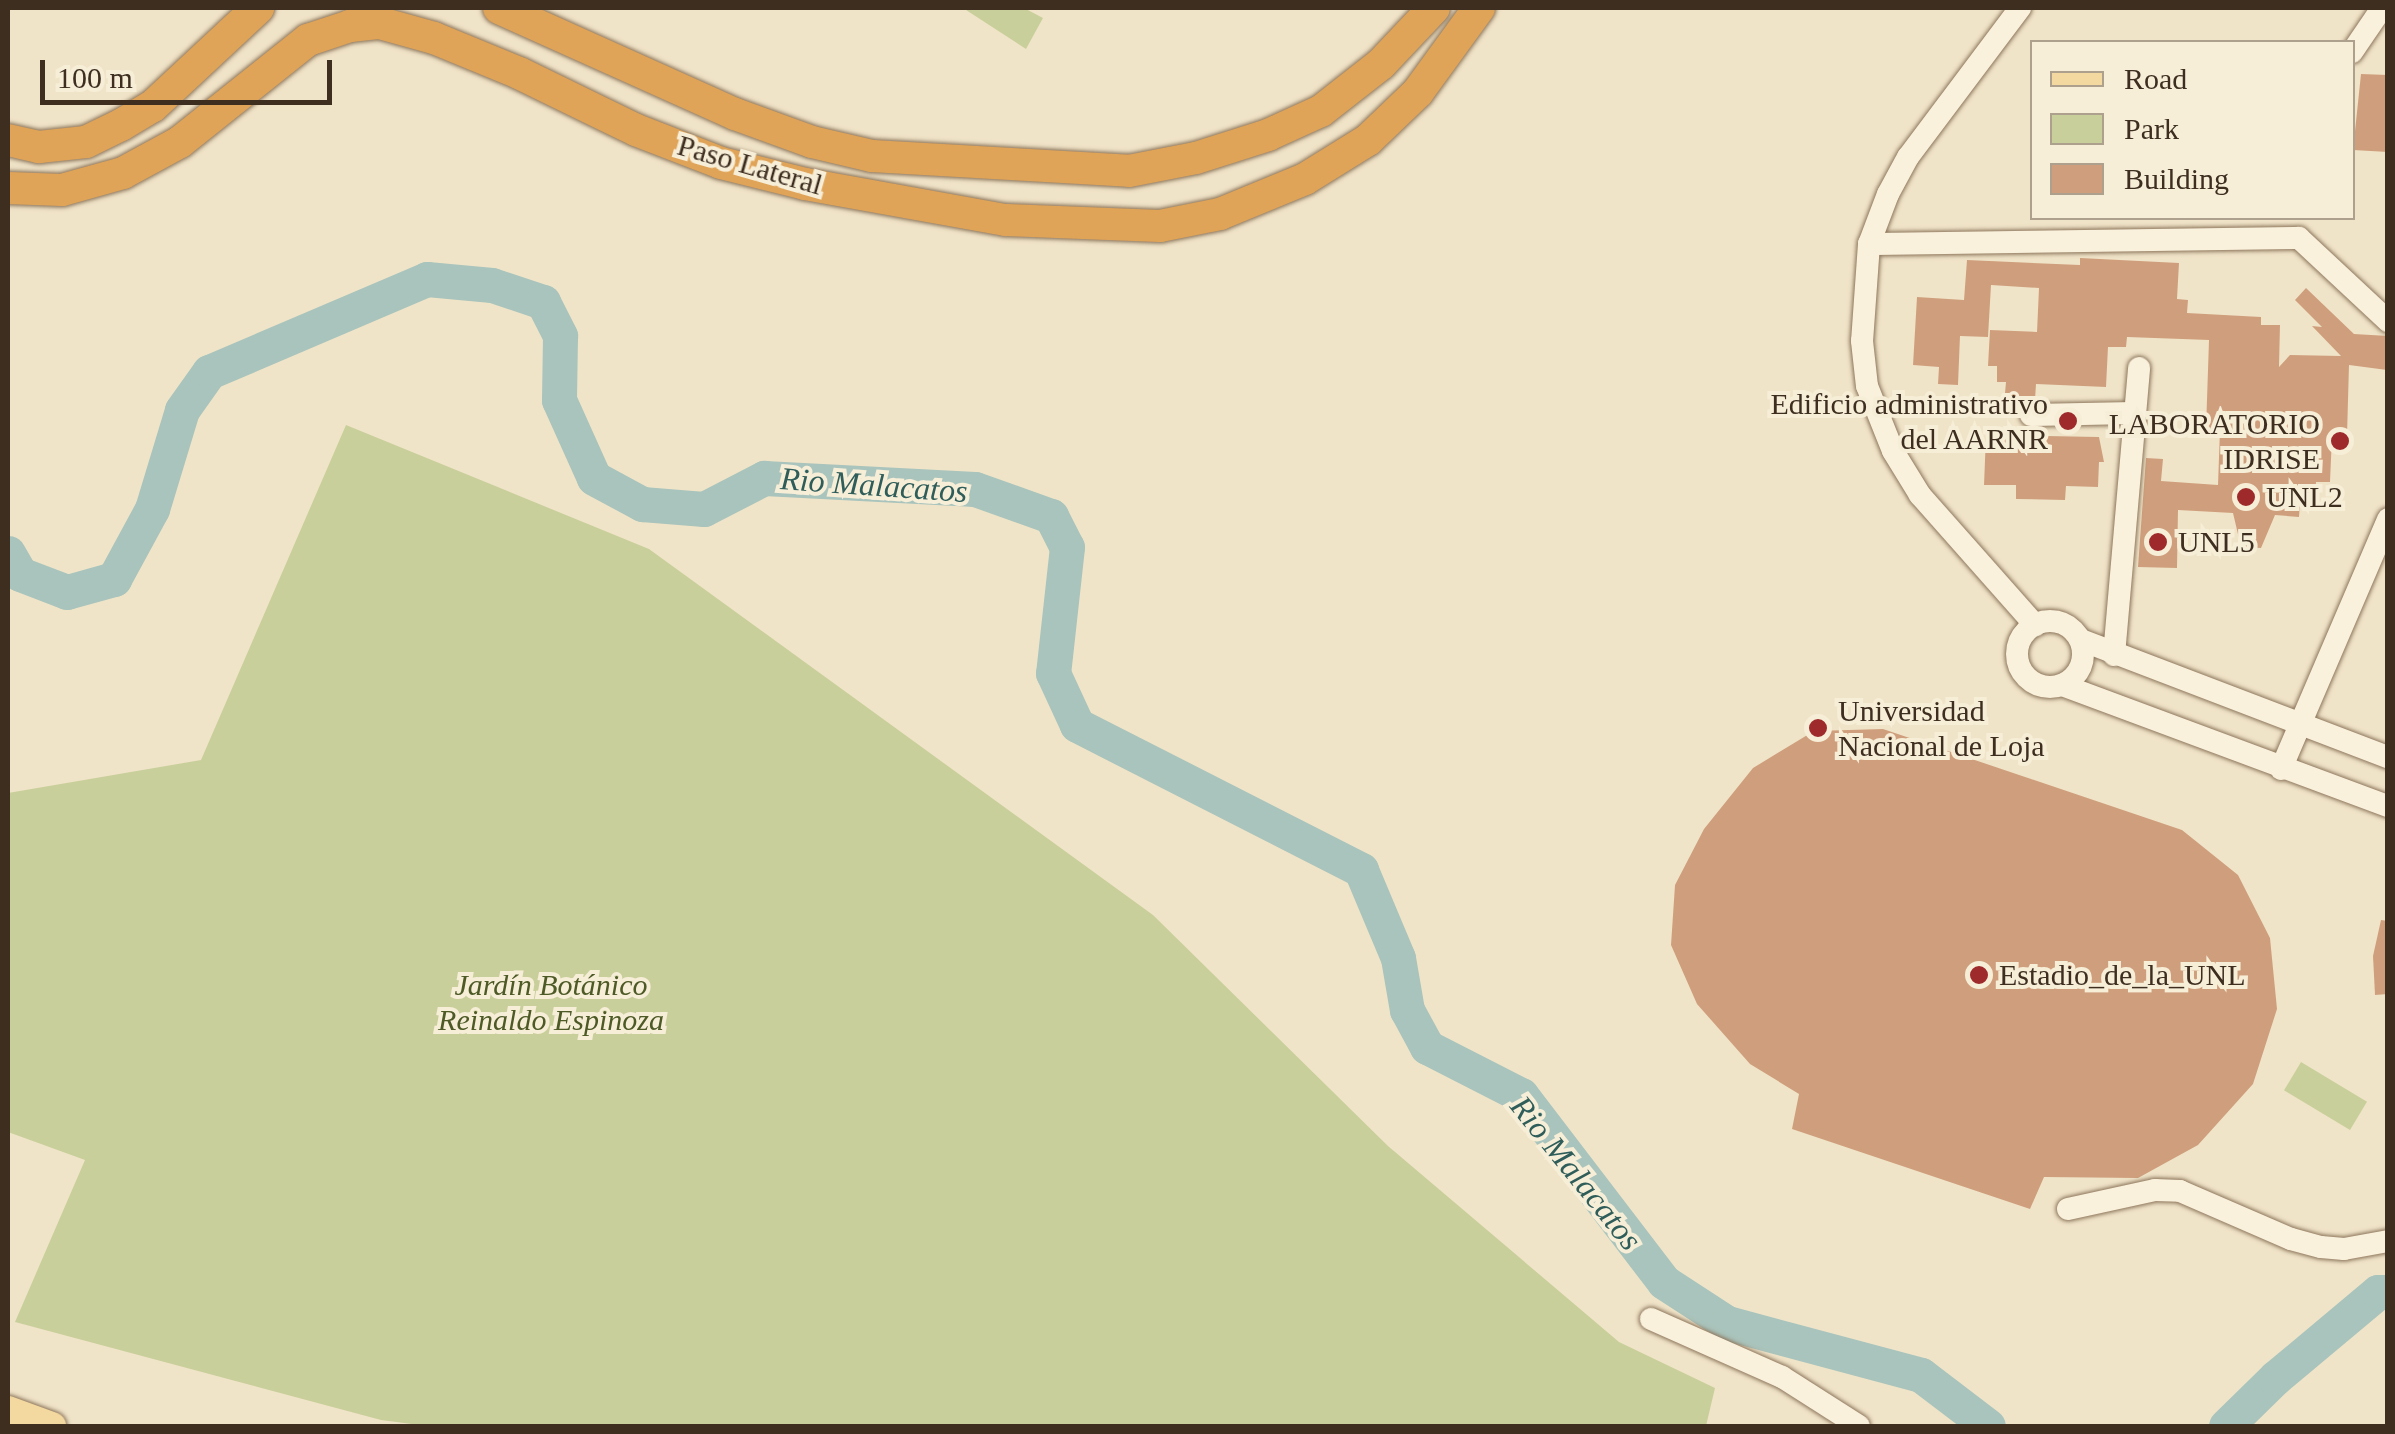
<!DOCTYPE html>
<meta charset="utf-8">
<style>
body{margin:0}
#map{position:relative;width:2395px;height:1434px;overflow:hidden;background:#f0e4c8;font-family:Georgia,serif}
div>[style]{position:absolute}
[style*='--x']{left:calc(var(--x)*1px);top:calc(var(--y)*1px);width:calc(var(--w)*1px);rotate:calc(var(--a)*1deg)}
.green>*{inset:0;background:#c9cf9b;transform-origin:0 0}
.river>*{height:35px;margin:-17.5px;padding:0 17.5px;transform-origin:17.5px;border-radius:17.5px;background:#a9c4bc}
.building>*{inset:0;background:#cf9f7d}
.roads{filter:drop-shadow(0 0 2px #8d765c) drop-shadow(0 0 2px #8d765c)}
.minor>*{height:22px;margin:-11px;padding:0 11px;transform-origin:11px;border-radius:11px;background:#faf1dc}
.minor>.ring{margin:-11px;padding:0;box-sizing:content-box;background:none;border:22px solid #faf1dc;border-radius:50%}
.major>*{height:28px;margin:-14px;padding:0 14px;transform-origin:14px;border-radius:14px;background:#f3d9a0}
.highway>*{height:32px;margin:-16px;padding:0 16px;transform-origin:16px;border-radius:16px;background:#e0a458}
.dots>*{width:28px;height:28px;translate:-50% -50%;box-sizing:border-box;border:5px solid #f7eed8;border-radius:50%}
span{translate:-50% -50%;white-space:nowrap;text-align:center;line-height:1.15;-webkit-text-stroke:8px #f7eed8;paint-order:stroke}
.street-label{font-size:30px;color:#3d2e20}
.poi-label{font-size:30px;color:#3d2e20}
.right{translate:-100% -50%;text-align:right}
.left{translate:0 -50%;text-align:left}
.park-label{font-size:30px;color:#4d5a26;font-style:italic}
.water-label{font-size:32px;color:#2f5d5a;font-style:italic}
.frame{position:absolute;inset:0;border:10px solid #3d2e20;pointer-events:none}
.legend{position:absolute;left:2030px;top:40px;width:325px;height:180px;box-sizing:border-box;background:#f7eed8;border:2px solid #ada18e;margin:0;padding:12px 18px;list-style:none;font-size:30px;color:#3d2e20}
.legend li{display:flex;align-items:center;gap:20px;height:50px}
.legend b{width:50px;border:2px solid #ada18e}
.scale{position:absolute;left:40px;top:60px;width:292px;height:45px;box-sizing:border-box;border:5px solid #3d2e20;border-top:0;padding-left:12px;font-size:30px;line-height:35px;white-space:nowrap;color:#3d2e20;-webkit-text-stroke:8px #f7eed8;paint-order:stroke}
</style>
<div id="map">
<div class="green">
<i style="clip-path:polygon(963px 8px,1024px 8px,1043px 18px,1026px 49px)"></i>
<i style="clip-path:polygon(346px 425px,649px 549px,1153px 915px,1388px 1146px,1619px 1342px,1715px 1388px,1706px 1426px,427px 1426px,381px 1420px,15px 1322px,85px 1160px,8px 1132px,8px 793px,201px 760px)"></i>
<i style="left:2301px;top:1062px;width:77px;height:33px;rotate:31deg"></i>
</div>
<div class="river">
<i style="--x:8;--y:553;--w:24;--a:60"></i>
<i style="--x:20;--y:574;--w:50;--a:21"></i>
<i style="--x:67;--y:592;--w:49;--a:-15.5"></i>
<i style="--x:114;--y:579;--w:80;--a:-61.5"></i>
<i style="--x:152;--y:509;--w:103;--a:-73.1"></i>
<i style="--x:182;--y:410;--w:47;--a:-54.6"></i>
<i style="--x:209;--y:372;--w:237;--a:-23.1"></i>
<i style="--x:427;--y:279;--w:65;--a:5.3"></i>
<i style="--x:492;--y:285;--w:54;--a:18.4"></i>
<i style="--x:543;--y:302;--w:38;--a:63"></i>
<i style="--x:560;--y:336;--w:64;--a:90.9"></i>
<i style="--x:559;--y:400;--w:85;--a:65.8"></i>
<i style="--x:594;--y:478;--w:55;--a:28.4"></i>
<i style="--x:642;--y:504;--w:62;--a:4.6"></i>
<i style="--x:704;--y:509;--w:68;--a:-27.3"></i>
<i style="--x:764;--y:478;--w:211;--a:3"></i>
<i style="--x:975;--y:489;--w:81;--a:19.6"></i>
<i style="--x:1051;--y:516;--w:35;--a:63"></i>
<i style="--x:1067;--y:547;--w:127;--a:96.3"></i>
<i style="--x:1053;--y:673;--w:57;--a:65.2"></i>
<i style="--x:1077;--y:725;--w:319;--a:27"></i>
<i style="--x:1361;--y:870;--w:95;--a:67.2"></i>
<i style="--x:1398;--y:958;--w:53;--a:80.2"></i>
<i style="--x:1407;--y:1010;--w:42;--a:61.6"></i>
<i style="--x:1427;--y:1047;--w:106;--a:27.1"></i>
<i style="--x:1521;--y:1095;--w:235;--a:52.6"></i>
<i style="--x:1664;--y:1282;--w:75;--a:33.1"></i>
<i style="--x:1727;--y:1323;--w:201;--a:15"></i>
<i style="--x:1921;--y:1375;--w:84;--a:37.3"></i>
<i style="--x:2226;--y:1426;--w:69;--a:-44.4"></i>
<i style="--x:2275;--y:1378;--w:134;--a:-39.9"></i>
<i style="--x:2378;--y:1292;--w:10;--a:0"></i>
</div>
<div class="building">
<i style="clip-path:polygon(2361px 74px,2388px 75px,2388px 152px,2353px 150px)"></i>
<i style="clip-path:polygon(2080px 258px,2179px 263px,2177px 299px,2188px 300px,2187px 313px,2261px 317px,2261px 325px,2280px 325px,2279px 367px,2290px 355px,2341px 356px,2312px 326px,2322px 327px,2295px 300px,2306px 288px,2354px 334px,2388px 336px,2387px 370px,2349px 365px,2347px 436px,2332px 436px,2330px 482px,2316px 482px,2315px 505px,2300px 504px,2299px 517px,2275px 515px,2261px 548px,2241px 547px,2233px 513px,2178px 510px,2177px 568px,2138px 567px,2146px 458px,2163px 459px,2161px 481px,2218px 485px,2220px 429px,2206px 429px,2209px 340px,2127px 337px,2126px 347px,2108px 347px,2106px 387px,2036px 384px,2035px 400px,2004px 404px,2006px 382px,1997px 382px,1997px 366px,1988px 366px,1990px 330px,2037px 332px,2039px 288px,1991px 285px,1988px 337px,1960px 336px,1958px 385px,1938px 384px,1939px 367px,1913px 365px,1917px 297px,1964px 300px,1967px 260px,2080px 265px)"></i>
<i style="clip-path:polygon(1986px 435px,2099px 437px,2104px 462px,2099px 462px,2098px 487px,2066px 486px,2065px 500px,2016px 499px,2016px 485px,1984px 485px)"></i>
<i style="clip-path:polygon(1883px 729px,2182px 830px,2238px 875px,2270px 938px,2277px 1009px,2253px 1084px,2198px 1145px,2138px 1178px,2044px 1177px,2030px 1209px,1792px 1129px,1799px 1094px,1750px 1064px,1697px 1004px,1671px 945px,1675px 885px,1704px 829px,1753px 768px,1814px 731px)"></i>
<i style="clip-path:polygon(2381px 920px,2388px 921px,2388px 994px,2375px 995px,2373px 956px)"></i>
</div>
<div class="roads">
<div class="minor">
<i style="--x:2020;--y:8;--w:186;--a:126.9"></i>
<i style="--x:1908;--y:157;--w:42;--a:118.4"></i>
<i style="--x:1888;--y:194;--w:53;--a:110.8"></i>
<i style="--x:1869;--y:244;--w:97;--a:94.1"></i>
<i style="--x:1862;--y:341;--w:45;--a:83.7"></i>
<i style="--x:1867;--y:386;--w:70;--a:68.2"></i>
<i style="--x:1893;--y:451;--w:52;--a:58.5"></i>
<i style="--x:1920;--y:495;--w:174;--a:48.5"></i>
<i style="--x:2352;--y:52;--w:53;--a:-55.7"></i>
<i style="--x:1869;--y:244;--w:430;--a:-0.8"></i>
<i style="--x:2299;--y:238;--w:122;--a:43"></i>
<i style="--x:2031;--y:415;--w:104;--a:-1.1"></i>
<i class="ring" style="left:2017px;top:621px;width:44px;height:44px"></i>
<i style="--x:2081;--y:640;--w:329;--a:20.9"></i>
<i style="--x:2114;--y:655;--w:288;--a:-85"></i>
<i style="--x:2062;--y:685;--w:348;--a:20.4"></i>
<i style="--x:2281;--y:769;--w:272;--a:-66.8"></i>
<i style="--x:2068;--y:1209;--w:89;--a:-12.3"></i>
<i style="--x:2155;--y:1190;--w:25;--a:2"></i>
<i style="--x:2180;--y:1191;--w:121;--a:23.4"></i>
<i style="--x:2291;--y:1239;--w:31;--a:15"></i>
<i style="--x:2321;--y:1247;--w:23;--a:5"></i>
<i style="--x:2344;--y:1249;--w:45;--a:-10.3"></i>
<i style="--x:1651;--y:1319;--w:143;--a:23.9"></i>
<i style="--x:1782;--y:1377;--w:91;--a:32.5"></i>
</div>
<div class="major">
<i style="--x:8;--y:1410;--w:47;--a:20"></i>
</div>
<div class="highway">
<i style="--x:499;--y:8;--w:259;--a:24.2"></i>
<i style="--x:735;--y:114;--w:82;--a:20"></i>
<i style="--x:812;--y:142;--w:62;--a:13.1"></i>
<i style="--x:872;--y:156;--w:257;--a:3.3"></i>
<i style="--x:1129;--y:171;--w:68;--a:-11"></i>
<i style="--x:1196;--y:158;--w:76;--a:-17.7"></i>
<i style="--x:1268;--y:135;--w:58;--a:-24.4"></i>
<i style="--x:1321;--y:111;--w:76;--a:-38.1"></i>
<i style="--x:1381;--y:64;--w:77;--a:-46.6"></i>
<i style="--x:8;--y:140;--w:32;--a:13"></i>
<i style="--x:39;--y:147;--w:47;--a:-6.1"></i>
<i style="--x:86;--y:142;--w:39;--a:-26"></i>
<i style="--x:121;--y:125;--w:37;--a:-31"></i>
<i style="--x:153;--y:106;--w:144;--a:-43"></i>
<i style="--x:8;--y:188;--w:54;--a:2.1"></i>
<i style="--x:62;--y:190;--w:63;--a:-15.6"></i>
<i style="--x:123;--y:173;--w:65;--a:-28.5"></i>
<i style="--x:180;--y:142;--w:164;--a:-38.6"></i>
<i style="--x:308;--y:40;--w:44;--a:-18.4"></i>
<i style="--x:350;--y:26;--w:30;--a:-6"></i>
<i style="--x:380;--y:23;--w:56;--a:15.5"></i>
<i style="--x:434;--y:38;--w:92;--a:22.4"></i>
<i style="--x:519;--y:73;--w:130;--a:26"></i>
<i style="--x:636;--y:130;--w:91;--a:21.2"></i>
<i style="--x:721;--y:163;--w:87;--a:14"></i>
<i style="--x:805;--y:184;--w:204;--a:10.2"></i>
<i style="--x:1006;--y:220;--w:154;--a:2.2"></i>
<i style="--x:1160;--y:226;--w:61;--a:-11.3"></i>
<i style="--x:1220;--y:214;--w:92;--a:-22.4"></i>
<i style="--x:1305;--y:179;--w:74;--a:-31.8"></i>
<i style="--x:1368;--y:140;--w:69;--a:-43.8"></i>
<i style="--x:1418;--y:92;--w:104;--a:-54"></i>
</div>
</div>
<div class="dots">
<i style="left:2068px;top:421px;background:#9e2a2b"></i>
<i style="left:2340px;top:441px;background:#9e2a2b"></i>
<i style="left:2246px;top:497px;background:#9e2a2b"></i>
<i style="left:2158px;top:542px;background:#9e2a2b"></i>
<i style="left:1818px;top:728px;background:#9e2a2b"></i>
<i style="left:1979px;top:975px;background:#9e2a2b"></i>
</div>
<div class="street-label">
<span style="left:750px;top:165px;rotate:16deg">Paso Lateral</span>
</div>
<div class="poi-label">
<span class="right" style="left:2048px;top:421px">Edificio administrativo<br>del AARNR</span>
<span class="right" style="left:2320px;top:441px">LABORATORIO<br>IDRISE</span>
<span class="left" style="left:2266px;top:497px">UNL2</span>
<span class="left" style="left:2178px;top:542px">UNL5</span>
<span class="left" style="left:1838px;top:728px">Universidad<br>Nacional de Loja</span>
<span class="left" style="left:1999px;top:975px">Estadio_de_la_UNL</span>
</div>
<div class="park-label">
<span style="left:551px;top:1002px">Jardín Botánico<br>Reinaldo Espinoza</span>
</div>
<div class="water-label">
<span style="left:874px;top:485px;rotate:4deg">Rio Malacatos</span>
<span style="left:1576px;top:1173px;rotate:51deg">Rio Malacatos</span>
</div>
<div class="frame"></div>
<ul class="legend">
<li><b style="height:12px;background:#f3d9a0"></b>Road</li>
<li><b style="height:28px;background:#c9cf9b"></b>Park</li>
<li><b style="height:28px;background:#cf9f7d"></b>Building</li>
</ul>
<div class="scale">100 m</div>
</div>
